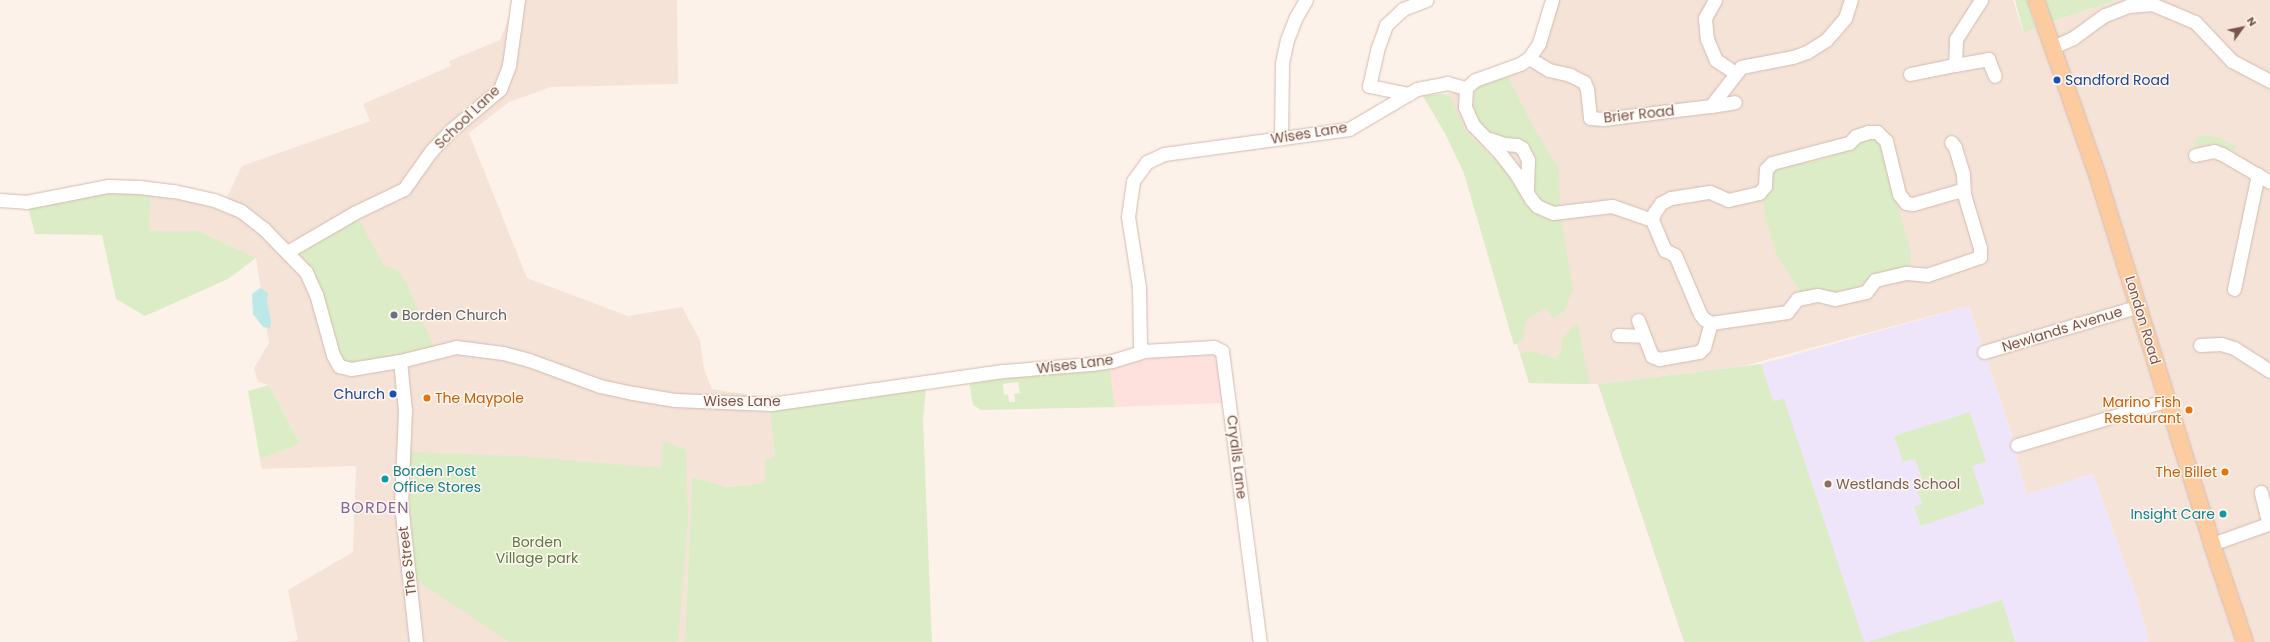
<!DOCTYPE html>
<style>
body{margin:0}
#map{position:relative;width:2270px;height:642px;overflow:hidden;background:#fdf2e9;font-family:Poppins,sans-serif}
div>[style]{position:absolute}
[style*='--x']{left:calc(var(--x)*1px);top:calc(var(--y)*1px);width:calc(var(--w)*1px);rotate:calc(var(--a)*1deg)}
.residential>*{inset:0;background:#f5e3d7}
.commercial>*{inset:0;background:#fee1dd}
.education>*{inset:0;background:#efe5fa}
.green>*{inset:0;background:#dcecc6}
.water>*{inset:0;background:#bce8e8}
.roads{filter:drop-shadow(0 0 1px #d3bab0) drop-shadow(0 0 1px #d3bab0)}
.minor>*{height:13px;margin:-6.5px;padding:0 6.5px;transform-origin:6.5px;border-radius:6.5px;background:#fff}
.major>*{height:16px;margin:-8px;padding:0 8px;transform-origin:8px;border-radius:8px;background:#fdcba0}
.dots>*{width:11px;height:11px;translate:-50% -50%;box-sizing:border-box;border:2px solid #fff7f0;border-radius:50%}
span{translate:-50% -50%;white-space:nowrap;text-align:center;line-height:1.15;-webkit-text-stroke:3px #fff7f0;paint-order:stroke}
.transit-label{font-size:14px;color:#164399}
.left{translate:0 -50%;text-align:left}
.right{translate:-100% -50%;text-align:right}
.street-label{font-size:14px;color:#7a544b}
.worship-label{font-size:14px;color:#5b616d}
.food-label{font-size:14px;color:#c56008}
.culture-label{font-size:14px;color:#0d838f}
.education-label{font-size:14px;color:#785e54}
.park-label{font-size:14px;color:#5a7a3f}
.quarter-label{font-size:16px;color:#82679c;letter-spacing:1px}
.north{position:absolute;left:2222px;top:8px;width:40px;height:40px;-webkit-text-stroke:3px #fff7f0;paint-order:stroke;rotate:57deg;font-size:11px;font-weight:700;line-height:16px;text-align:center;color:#7a544b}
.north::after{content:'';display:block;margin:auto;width:14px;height:18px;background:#7a544b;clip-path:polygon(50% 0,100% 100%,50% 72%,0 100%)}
</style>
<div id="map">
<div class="residential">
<i style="clip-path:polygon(512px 0,677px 0,678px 84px,551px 87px,509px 102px,469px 133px,527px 278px,628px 316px,682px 307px,700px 340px,704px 369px,712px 389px,757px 396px,770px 411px,775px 458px,765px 459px,765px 483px,728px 487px,692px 477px,685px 642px,290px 642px,298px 640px,288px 590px,353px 552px,356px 466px,262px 469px,260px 459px,300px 444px,269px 385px,258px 382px,254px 368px,269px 343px,256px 258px,199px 231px,149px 231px,151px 191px,226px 199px,242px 166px,370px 121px,363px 104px,451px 66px,449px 61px,500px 40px,511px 12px)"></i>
<i style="clip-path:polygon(1558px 0,2013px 0,2023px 31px,2119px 0,2270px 0,2270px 642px,2149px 642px,2137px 597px,2093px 474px,2027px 494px,2017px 460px,2017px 445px,2013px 439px,1969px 306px,1743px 366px,1598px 384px,1530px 383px,1498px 289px,1464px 173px,1445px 133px,1423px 96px,1454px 93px,1506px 74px,1531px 69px,1542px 49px)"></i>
</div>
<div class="commercial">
<i style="clip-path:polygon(1208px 350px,1216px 356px,1223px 403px,1115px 407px,1110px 368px,1153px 356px)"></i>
</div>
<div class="education">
<i style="clip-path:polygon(1969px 306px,2013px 439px,2017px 445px,2017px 460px,2027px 494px,2093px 474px,2137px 597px,2149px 642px,1684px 642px,1598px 384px,1761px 364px)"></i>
</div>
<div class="green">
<i style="clip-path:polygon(2015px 0,2027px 0,2036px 28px,2024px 33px)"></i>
<i style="clip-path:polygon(2043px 0,2119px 0,2050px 22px)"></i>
<i style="clip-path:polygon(1506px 73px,1535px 130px,1559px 169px,1560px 209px,1533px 201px,1530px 159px,1483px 133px,1470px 105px,1474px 104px,1474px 93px,1478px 87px)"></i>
<i style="clip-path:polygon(1441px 94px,1449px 96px,1454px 104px,1466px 132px,1502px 167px,1526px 200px,1561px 217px,1573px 288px,1565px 311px,1553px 318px,1546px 308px,1527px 319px,1523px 331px,1525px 338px,1514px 345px,1464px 173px,1445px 133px,1423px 96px)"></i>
<i style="clip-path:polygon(2206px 135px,2220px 138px,2236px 147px,2234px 151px,2215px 144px,2194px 146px,2196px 138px)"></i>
<i style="clip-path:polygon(1870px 138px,1879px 142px,1911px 252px,1910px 266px,1873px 275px,1865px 285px,1833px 293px,1823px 289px,1797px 294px,1799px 287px,1796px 285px,1777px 256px,1766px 219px,1763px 199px,1770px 190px,1773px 170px,1833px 157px,1839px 152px,1863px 140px)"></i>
<i style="clip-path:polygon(104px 190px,151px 191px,149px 231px,199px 231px,256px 258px,228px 279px,145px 316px,116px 299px,102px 235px,35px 234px,28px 207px)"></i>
<i style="clip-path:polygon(357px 216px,384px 266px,398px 270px,407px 283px,433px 346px,424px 349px,354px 365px,344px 362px,336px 351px,298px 255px,299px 251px)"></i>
<i style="clip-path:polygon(1577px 322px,1590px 384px,1529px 383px,1520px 354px,1531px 351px,1555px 359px,1562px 351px,1561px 343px,1566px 334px)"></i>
<i style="clip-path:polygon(1761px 364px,1773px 401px,1784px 399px,1864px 642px,1684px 642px,1598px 384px)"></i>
<i style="clip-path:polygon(evenodd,1110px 368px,1115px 407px,981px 410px,973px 405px,969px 382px,1110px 368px,1018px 382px,1020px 393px,1014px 394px,1015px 402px,1009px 402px,1008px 394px,1004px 395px,1003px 384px,1018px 382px)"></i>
<i style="clip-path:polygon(269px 385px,300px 444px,260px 459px,248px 391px)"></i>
<i style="clip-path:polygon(926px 388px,923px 419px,932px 642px,685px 642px,692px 477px,728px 487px,765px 483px,765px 459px,775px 457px,770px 411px,775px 408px)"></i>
<i style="clip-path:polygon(1970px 412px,1986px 462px,1972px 466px,1985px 504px,1921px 526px,1914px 507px,1922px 504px,1915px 482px,1922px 479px,1915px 459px,1903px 462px,1894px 436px)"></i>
<i style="clip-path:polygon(663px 441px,686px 450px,688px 519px,678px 642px,510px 642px,416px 580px,410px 507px,410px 452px,518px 456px,661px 468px)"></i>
<i style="clip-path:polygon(2002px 600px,2015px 642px,1868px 642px)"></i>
</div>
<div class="water">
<i style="clip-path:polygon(260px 288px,268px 293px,267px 300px,271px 322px,270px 328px,263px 327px,253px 314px,252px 294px)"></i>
</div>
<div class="roads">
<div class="minor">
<i style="--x:1715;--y:0;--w:21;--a:119"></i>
<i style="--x:1705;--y:18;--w:21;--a:85"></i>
<i style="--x:1707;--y:39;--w:23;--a:67"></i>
<i style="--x:1716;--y:60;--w:23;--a:34"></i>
<i style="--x:1981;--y:0;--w:46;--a:122.7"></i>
<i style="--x:1956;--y:39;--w:26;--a:92"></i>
<i style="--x:1955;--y:65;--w:34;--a:-10"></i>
<i style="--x:1988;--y:59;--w:18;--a:68"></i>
<i style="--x:2053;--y:47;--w:22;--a:-24"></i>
<i style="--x:2073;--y:38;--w:39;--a:-36"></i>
<i style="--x:2105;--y:15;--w:26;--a:-21"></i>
<i style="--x:2129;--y:6;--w:23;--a:-5"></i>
<i style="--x:2152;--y:4;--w:47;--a:22.7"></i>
<i style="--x:2195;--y:22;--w:54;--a:46.5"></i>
<i style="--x:2232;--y:61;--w:43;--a:27.8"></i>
<i style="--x:1529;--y:58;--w:23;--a:31"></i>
<i style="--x:1549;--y:70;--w:22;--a:13"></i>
<i style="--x:1570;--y:75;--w:16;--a:27"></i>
<i style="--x:1584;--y:82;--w:8;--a:67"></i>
<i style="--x:1587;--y:89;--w:29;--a:84"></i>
<i style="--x:1590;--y:118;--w:13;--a:4"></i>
<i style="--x:1603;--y:119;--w:109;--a:-6.9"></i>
<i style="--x:1711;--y:106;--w:49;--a:-52.4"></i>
<i style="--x:1741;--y:67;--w:53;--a:-10.9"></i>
<i style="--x:1793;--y:57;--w:15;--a:-20"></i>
<i style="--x:1807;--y:52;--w:22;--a:-32"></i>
<i style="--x:1826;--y:40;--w:29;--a:-49"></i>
<i style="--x:1845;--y:18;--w:19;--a:-72"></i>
<i style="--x:1910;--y:74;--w:46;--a:-11.3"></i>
<i style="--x:1466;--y:88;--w:19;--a:93"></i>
<i style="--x:1465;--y:107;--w:20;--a:66"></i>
<i style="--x:1473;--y:125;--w:37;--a:46"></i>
<i style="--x:1499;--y:152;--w:28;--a:52"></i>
<i style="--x:1516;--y:174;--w:29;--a:59"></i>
<i style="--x:1531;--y:199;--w:9;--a:49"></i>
<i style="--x:1537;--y:206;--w:17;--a:24"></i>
<i style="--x:1553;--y:213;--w:59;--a:-6.8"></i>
<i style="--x:1612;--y:206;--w:42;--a:19.3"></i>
<i style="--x:1652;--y:220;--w:7;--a:-74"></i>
<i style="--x:1654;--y:213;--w:12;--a:-55"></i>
<i style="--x:1661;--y:203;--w:11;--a:-27"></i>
<i style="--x:1671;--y:198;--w:39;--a:-9"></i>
<i style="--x:1710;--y:192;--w:20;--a:24"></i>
<i style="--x:1728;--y:200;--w:32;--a:-13"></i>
<i style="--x:1759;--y:193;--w:9;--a:-49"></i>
<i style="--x:1765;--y:186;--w:17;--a:-87"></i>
<i style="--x:1766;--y:169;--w:8;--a:-45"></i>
<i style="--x:1772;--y:163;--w:80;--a:-14.6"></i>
<i style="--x:1849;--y:143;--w:10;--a:-45"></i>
<i style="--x:1856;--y:136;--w:13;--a:-18"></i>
<i style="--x:1868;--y:132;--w:9;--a:0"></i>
<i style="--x:1877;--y:132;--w:13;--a:45"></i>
<i style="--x:1886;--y:141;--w:55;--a:76.2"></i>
<i style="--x:1899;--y:194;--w:11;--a:52"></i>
<i style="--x:1906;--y:203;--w:7;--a:8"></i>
<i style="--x:1913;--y:204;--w:47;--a:-16.1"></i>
<i style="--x:1958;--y:191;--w:7;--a:27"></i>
<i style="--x:1466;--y:88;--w:12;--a:-42"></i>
<i style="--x:1475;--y:80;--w:48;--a:-19.6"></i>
<i style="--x:1520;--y:64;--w:11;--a:-34"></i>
<i style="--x:1529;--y:58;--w:18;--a:-56"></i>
<i style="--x:1539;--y:43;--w:45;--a:-73.2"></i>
<i style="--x:1409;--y:94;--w:41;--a:-168.7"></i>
<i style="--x:1369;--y:86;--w:37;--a:-77"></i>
<i style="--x:1377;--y:50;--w:27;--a:-70"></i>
<i style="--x:1386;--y:25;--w:23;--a:-43"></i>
<i style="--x:1403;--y:9;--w:25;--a:-21"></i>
<i style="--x:1711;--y:106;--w:24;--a:-9"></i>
<i style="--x:1281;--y:138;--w:75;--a:-89.2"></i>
<i style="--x:1282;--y:63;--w:24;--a:-78"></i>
<i style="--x:1287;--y:40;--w:25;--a:-69"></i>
<i style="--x:1296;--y:17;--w:20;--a:-60"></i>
<i style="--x:1489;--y:139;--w:16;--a:18"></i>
<i style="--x:1504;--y:144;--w:13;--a:4"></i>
<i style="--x:1517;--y:145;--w:6;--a:31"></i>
<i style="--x:1522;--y:148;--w:13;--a:63"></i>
<i style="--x:1528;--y:160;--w:32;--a:92"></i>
<i style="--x:2195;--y:155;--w:19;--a:-12"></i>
<i style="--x:2214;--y:151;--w:9;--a:21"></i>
<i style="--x:2222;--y:154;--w:56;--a:30.3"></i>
<i style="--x:0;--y:200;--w:26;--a:4"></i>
<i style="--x:26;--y:202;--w:84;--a:-11"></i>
<i style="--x:108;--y:186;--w:31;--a:2"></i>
<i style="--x:139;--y:187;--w:35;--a:7"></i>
<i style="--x:174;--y:191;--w:41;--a:12.7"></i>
<i style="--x:214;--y:200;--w:29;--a:22"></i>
<i style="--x:241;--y:211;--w:29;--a:38"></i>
<i style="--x:264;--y:229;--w:60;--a:45.7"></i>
<i style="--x:306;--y:272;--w:24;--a:66"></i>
<i style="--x:316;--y:294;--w:63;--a:74.4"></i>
<i style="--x:333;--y:355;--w:13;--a:61"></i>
<i style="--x:339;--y:366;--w:12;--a:14"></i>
<i style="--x:351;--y:369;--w:50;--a:-9.3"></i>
<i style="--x:400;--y:361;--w:58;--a:-14"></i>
<i style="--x:456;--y:347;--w:47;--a:7.3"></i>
<i style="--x:503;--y:353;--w:27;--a:15"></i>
<i style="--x:529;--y:360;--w:76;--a:20.1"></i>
<i style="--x:600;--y:386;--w:34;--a:12"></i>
<i style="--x:633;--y:393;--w:43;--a:9.5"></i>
<i style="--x:675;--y:400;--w:96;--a:2.4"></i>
<i style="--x:771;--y:404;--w:234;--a:-8.1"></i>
<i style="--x:1003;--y:371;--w:88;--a:-4.5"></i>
<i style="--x:1091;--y:364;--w:21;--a:-8"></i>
<i style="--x:1112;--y:361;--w:34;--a:-17"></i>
<i style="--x:1144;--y:351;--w:7;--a:-124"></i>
<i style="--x:1140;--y:345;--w:58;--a:-91"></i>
<i style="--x:1139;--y:287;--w:71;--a:-98.9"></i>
<i style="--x:1128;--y:217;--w:36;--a:-82"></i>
<i style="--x:1133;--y:181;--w:24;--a:-54"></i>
<i style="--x:1147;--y:162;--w:19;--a:-25"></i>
<i style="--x:1164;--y:154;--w:187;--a:-7.7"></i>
<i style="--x:1349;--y:129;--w:79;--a:-30.5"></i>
<i style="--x:1417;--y:89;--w:31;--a:-11"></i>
<i style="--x:1447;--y:83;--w:20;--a:15"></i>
<i style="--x:1652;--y:220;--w:33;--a:67"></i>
<i style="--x:1665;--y:250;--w:11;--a:27"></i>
<i style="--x:1675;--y:255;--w:64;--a:67"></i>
<i style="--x:1700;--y:314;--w:6;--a:51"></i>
<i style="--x:1704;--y:319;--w:8;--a:30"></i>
<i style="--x:1711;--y:323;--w:77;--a:-8.2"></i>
<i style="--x:1787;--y:312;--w:16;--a:-52"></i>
<i style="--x:1797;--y:299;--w:21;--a:-11"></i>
<i style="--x:1818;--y:295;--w:17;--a:13"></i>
<i style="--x:1835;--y:299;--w:32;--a:-13"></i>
<i style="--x:1866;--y:292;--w:15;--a:-53"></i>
<i style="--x:1875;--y:280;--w:32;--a:-13"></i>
<i style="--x:1906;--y:273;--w:21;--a:5"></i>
<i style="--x:1927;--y:275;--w:56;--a:-18.8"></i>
<i style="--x:1980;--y:257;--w:9;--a:-90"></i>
<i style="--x:1980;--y:248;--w:56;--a:-106.5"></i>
<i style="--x:1964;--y:194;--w:20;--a:-93"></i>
<i style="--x:1963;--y:174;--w:28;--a:-107"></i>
<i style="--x:1955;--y:147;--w:6;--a:-129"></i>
<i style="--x:287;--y:252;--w:78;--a:-30.2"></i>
<i style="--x:354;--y:213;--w:55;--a:-25.6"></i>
<i style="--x:404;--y:189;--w:47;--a:-54.6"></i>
<i style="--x:431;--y:151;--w:28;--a:-46"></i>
<i style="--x:450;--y:131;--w:65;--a:-40"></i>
<i style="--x:500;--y:89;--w:26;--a:-69"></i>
<i style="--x:509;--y:65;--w:66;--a:-82.1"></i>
<i style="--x:2234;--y:289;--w:117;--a:-78.2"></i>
<i style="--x:1638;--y:320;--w:39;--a:69"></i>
<i style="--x:1652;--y:356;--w:8;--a:23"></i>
<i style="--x:1659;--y:359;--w:41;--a:-9.9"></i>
<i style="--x:1699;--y:352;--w:7;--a:-45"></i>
<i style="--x:1704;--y:347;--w:25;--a:-74"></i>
<i style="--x:1618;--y:335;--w:25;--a:2"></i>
<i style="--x:2200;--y:345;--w:21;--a:-3"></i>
<i style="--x:2221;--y:344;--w:14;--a:17"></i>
<i style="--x:2234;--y:348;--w:43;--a:32.6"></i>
<i style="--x:1144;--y:351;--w:70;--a:-3.3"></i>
<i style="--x:1214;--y:347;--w:9;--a:27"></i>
<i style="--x:1222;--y:351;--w:293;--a:82.6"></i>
<i style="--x:1984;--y:352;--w:162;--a:-16.5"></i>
<i style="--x:400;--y:361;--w:49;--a:84.2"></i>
<i style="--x:405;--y:410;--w:94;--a:92.4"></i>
<i style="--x:401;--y:504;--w:139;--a:83.8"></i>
<i style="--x:2017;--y:445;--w:158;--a:-16.6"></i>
<i style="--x:2212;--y:544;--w:56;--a:-19.7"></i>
<i style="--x:2265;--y:525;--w:5;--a:-53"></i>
<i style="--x:2268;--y:521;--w:30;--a:-104"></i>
</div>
<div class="major">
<i style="--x:2036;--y:0;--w:181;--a:70.7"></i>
<i style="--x:2096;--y:171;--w:391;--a:72.7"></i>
<i style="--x:2212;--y:544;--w:103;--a:71.4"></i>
</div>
</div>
<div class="dots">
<i style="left:2057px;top:80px;background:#1a4fb4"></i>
<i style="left:394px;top:315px;background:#6b7280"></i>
<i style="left:393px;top:394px;background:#1a4fb4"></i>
<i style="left:427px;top:398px;background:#e8710a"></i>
<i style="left:2189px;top:410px;background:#e8710a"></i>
<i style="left:2225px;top:472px;background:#e8710a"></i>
<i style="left:385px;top:479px;background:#0f9aa8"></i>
<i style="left:1828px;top:484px;background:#8d6e63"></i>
<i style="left:2223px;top:514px;background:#0f9aa8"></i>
</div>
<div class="transit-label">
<span class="left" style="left:2065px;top:80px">Sandford Road</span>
<span class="right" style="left:385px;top:394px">Church</span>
</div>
<div class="street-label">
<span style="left:1639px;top:114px;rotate:-6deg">Brier Road</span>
<span style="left:467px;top:117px;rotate:-44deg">School Lane</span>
<span style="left:1309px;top:133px;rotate:-9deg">Wises Lane</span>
<span style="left:2143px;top:320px;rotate:73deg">London Road</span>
<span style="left:2062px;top:329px;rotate:-17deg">Newlands Avenue</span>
<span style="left:1075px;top:364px;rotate:-7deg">Wises Lane</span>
<span style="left:742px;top:401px">Wises Lane</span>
<span style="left:1237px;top:457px;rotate:83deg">Cryalls Lane</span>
<span style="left:407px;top:561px;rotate:-97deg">The Street</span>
</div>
<div class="worship-label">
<span class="left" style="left:402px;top:315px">Borden Church</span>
</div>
<div class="food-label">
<span class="left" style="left:435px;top:398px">The Maypole</span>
<span class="right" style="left:2181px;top:410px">Marino Fish<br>Restaurant</span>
<span class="right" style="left:2217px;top:472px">The Billet</span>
</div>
<div class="culture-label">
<span class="left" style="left:393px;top:479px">Borden Post<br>Office Stores</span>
<span class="right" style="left:2215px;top:514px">Insight Care</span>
</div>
<div class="education-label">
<span class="left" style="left:1836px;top:484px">Westlands School</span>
</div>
<div class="park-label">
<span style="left:537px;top:550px">Borden<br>Village park</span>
</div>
<div class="quarter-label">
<span style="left:375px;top:508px">BORDEN</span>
</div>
<div class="north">N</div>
</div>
